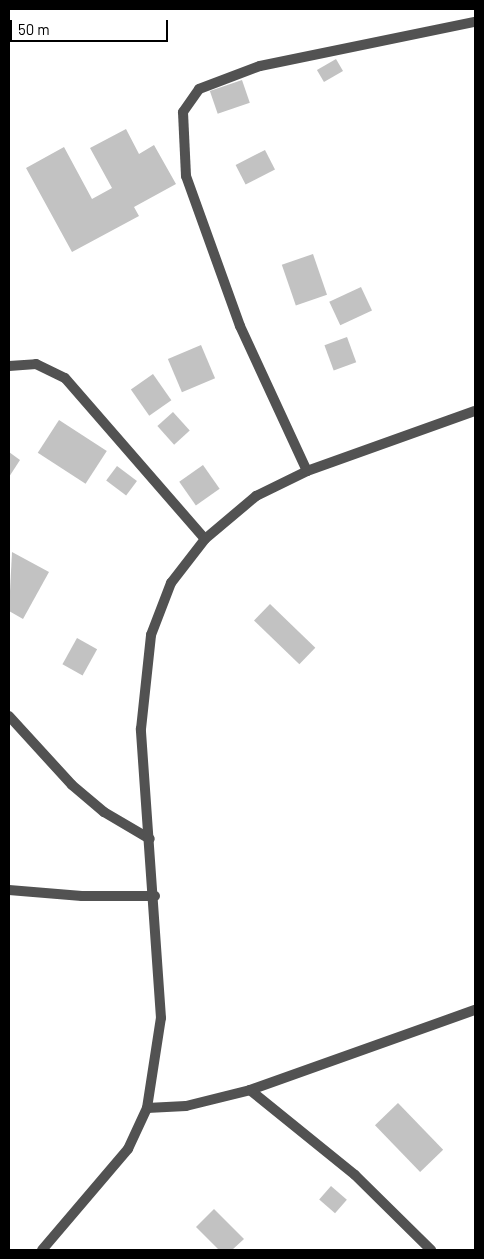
<!DOCTYPE html>
<style>
body{margin:0}
#map{position:relative;width:484px;height:1259px;overflow:hidden;background:#fff;font-family:Barlow,sans-serif}
div>[style]{position:absolute}
[style*='--x']{left:calc(var(--x)*1px);top:calc(var(--y)*1px);width:calc(var(--w)*1px);rotate:calc(var(--a)*1deg)}
.building>*{inset:0;background:#c2c2c2;transform-origin:0 0}
.minor>*{height:10px;margin:-5px;padding:0 5px;transform-origin:5px;border-radius:5px;background:#525252}
span{translate:-50% -50%;white-space:nowrap;text-align:center;line-height:1.15;-webkit-text-stroke:4.5px #fff;paint-order:stroke}
.frame{position:absolute;inset:0;border:10px solid #000;pointer-events:none}
.scale{position:absolute;left:10px;top:20px;width:158px;height:22px;box-sizing:border-box;border:2px solid #000;border-top:0;padding-left:6px;font-size:15px;line-height:18px;white-space:nowrap;color:#000;-webkit-text-stroke:4px #fff;paint-order:stroke}
</style>
<div id="map">
<div class="building">
<i style="left:336px;top:59px;width:14px;height:22px;rotate:60deg"></i>
<i style="left:242px;top:80px;width:24px;height:34px;rotate:71deg"></i>
<i style="clip-path:polygon(126px 129px,139px 154px,154px 145px,176px 184px,134px 207px,139px 216px,72px 252px,26px 168px,64px 147px,92px 199px,112px 188px,90px 148px)"></i>
<i style="left:265px;top:150px;width:22px;height:33px;rotate:63deg"></i>
<i style="left:313px;top:254px;width:43px;height:33px;rotate:71deg"></i>
<i style="left:361px;top:287px;width:26px;height:35px;rotate:65deg"></i>
<i style="left:347px;top:337px;width:27px;height:24px;rotate:70deg"></i>
<i style="left:201px;top:345px;width:36px;height:36px;rotate:67deg"></i>
<i style="left:153px;top:374px;width:32px;height:27px;rotate:55deg"></i>
<i style="left:173px;top:412px;width:25px;height:21px;rotate:48deg"></i>
<i style="left:59px;top:420px;width:57px;height:39px;rotate:33deg"></i>
<i style="clip-path:polygon(9px 452px,20px 460px,9px 477px)"></i>
<i style="left:203px;top:465px;width:29px;height:29px;rotate:55deg"></i>
<i style="left:117px;top:466px;width:25px;height:18px;rotate:37deg"></i>
<i style="clip-path:polygon(12px 552px,49px 572px,23px 619px,9px 611px)"></i>
<i style="left:270px;top:604px;width:63px;height:23px;rotate:44deg"></i>
<i style="left:77px;top:638px;width:23px;height:30px;rotate:29deg"></i>
<i style="left:398px;top:1103px;width:65px;height:32px;rotate:46deg"></i>
<i style="left:331px;top:1186px;width:21px;height:18px;rotate:41deg"></i>
<i style="clip-path:polygon(214px 1209px,244px 1239px,232px 1250px,219px 1250px,196px 1227px)"></i>
</div>
<div class="minor">
<i style="--x:9;--y:366;--w:27;--a:-4"></i>
<i style="--x:36;--y:364;--w:32;--a:26"></i>
<i style="--x:65;--y:378;--w:213;--a:49"></i>
<i style="--x:307;--y:471;--w:160;--a:-114.8"></i>
<i style="--x:240;--y:326;--w:159;--a:-109.8"></i>
<i style="--x:186;--y:176;--w:64;--a:-92.7"></i>
<i style="--x:183;--y:112;--w:28;--a:-55"></i>
<i style="--x:199;--y:89;--w:65;--a:-20.7"></i>
<i style="--x:260;--y:66;--w:219;--a:-11.6"></i>
<i style="--x:9;--y:716;--w:93;--a:47.6"></i>
<i style="--x:72;--y:785;--w:42;--a:40.2"></i>
<i style="--x:104;--y:812;--w:53;--a:30.4"></i>
<i style="--x:9;--y:890;--w:73;--a:4.7"></i>
<i style="--x:82;--y:896;--w:73;--a:0"></i>
<i style="--x:250;--y:1090;--w:135;--a:39"></i>
<i style="--x:355;--y:1175;--w:107;--a:44.6"></i>
<i style="--x:147;--y:1108;--w:39;--a:-3"></i>
<i style="--x:186;--y:1106;--w:66;--a:-14"></i>
<i style="--x:250;--y:1090;--w:239;--a:-19.6"></i>
<i style="--x:42;--y:1250;--w:133;--a:-49.6"></i>
<i style="--x:128;--y:1149;--w:45;--a:-65.1"></i>
<i style="--x:147;--y:1108;--w:91;--a:-81.2"></i>
<i style="--x:161;--y:1018;--w:290;--a:-94"></i>
<i style="--x:141;--y:729;--w:95;--a:-83.9"></i>
<i style="--x:151;--y:635;--w:56;--a:-69"></i>
<i style="--x:171;--y:583;--w:56;--a:-52.3"></i>
<i style="--x:205;--y:539;--w:67;--a:-40.1"></i>
<i style="--x:256;--y:496;--w:57;--a:-26.1"></i>
<i style="--x:307;--y:471;--w:178;--a:-19.7"></i>
</div>
<div class="frame"></div>
<div class="scale">50 m</div>
</div>
